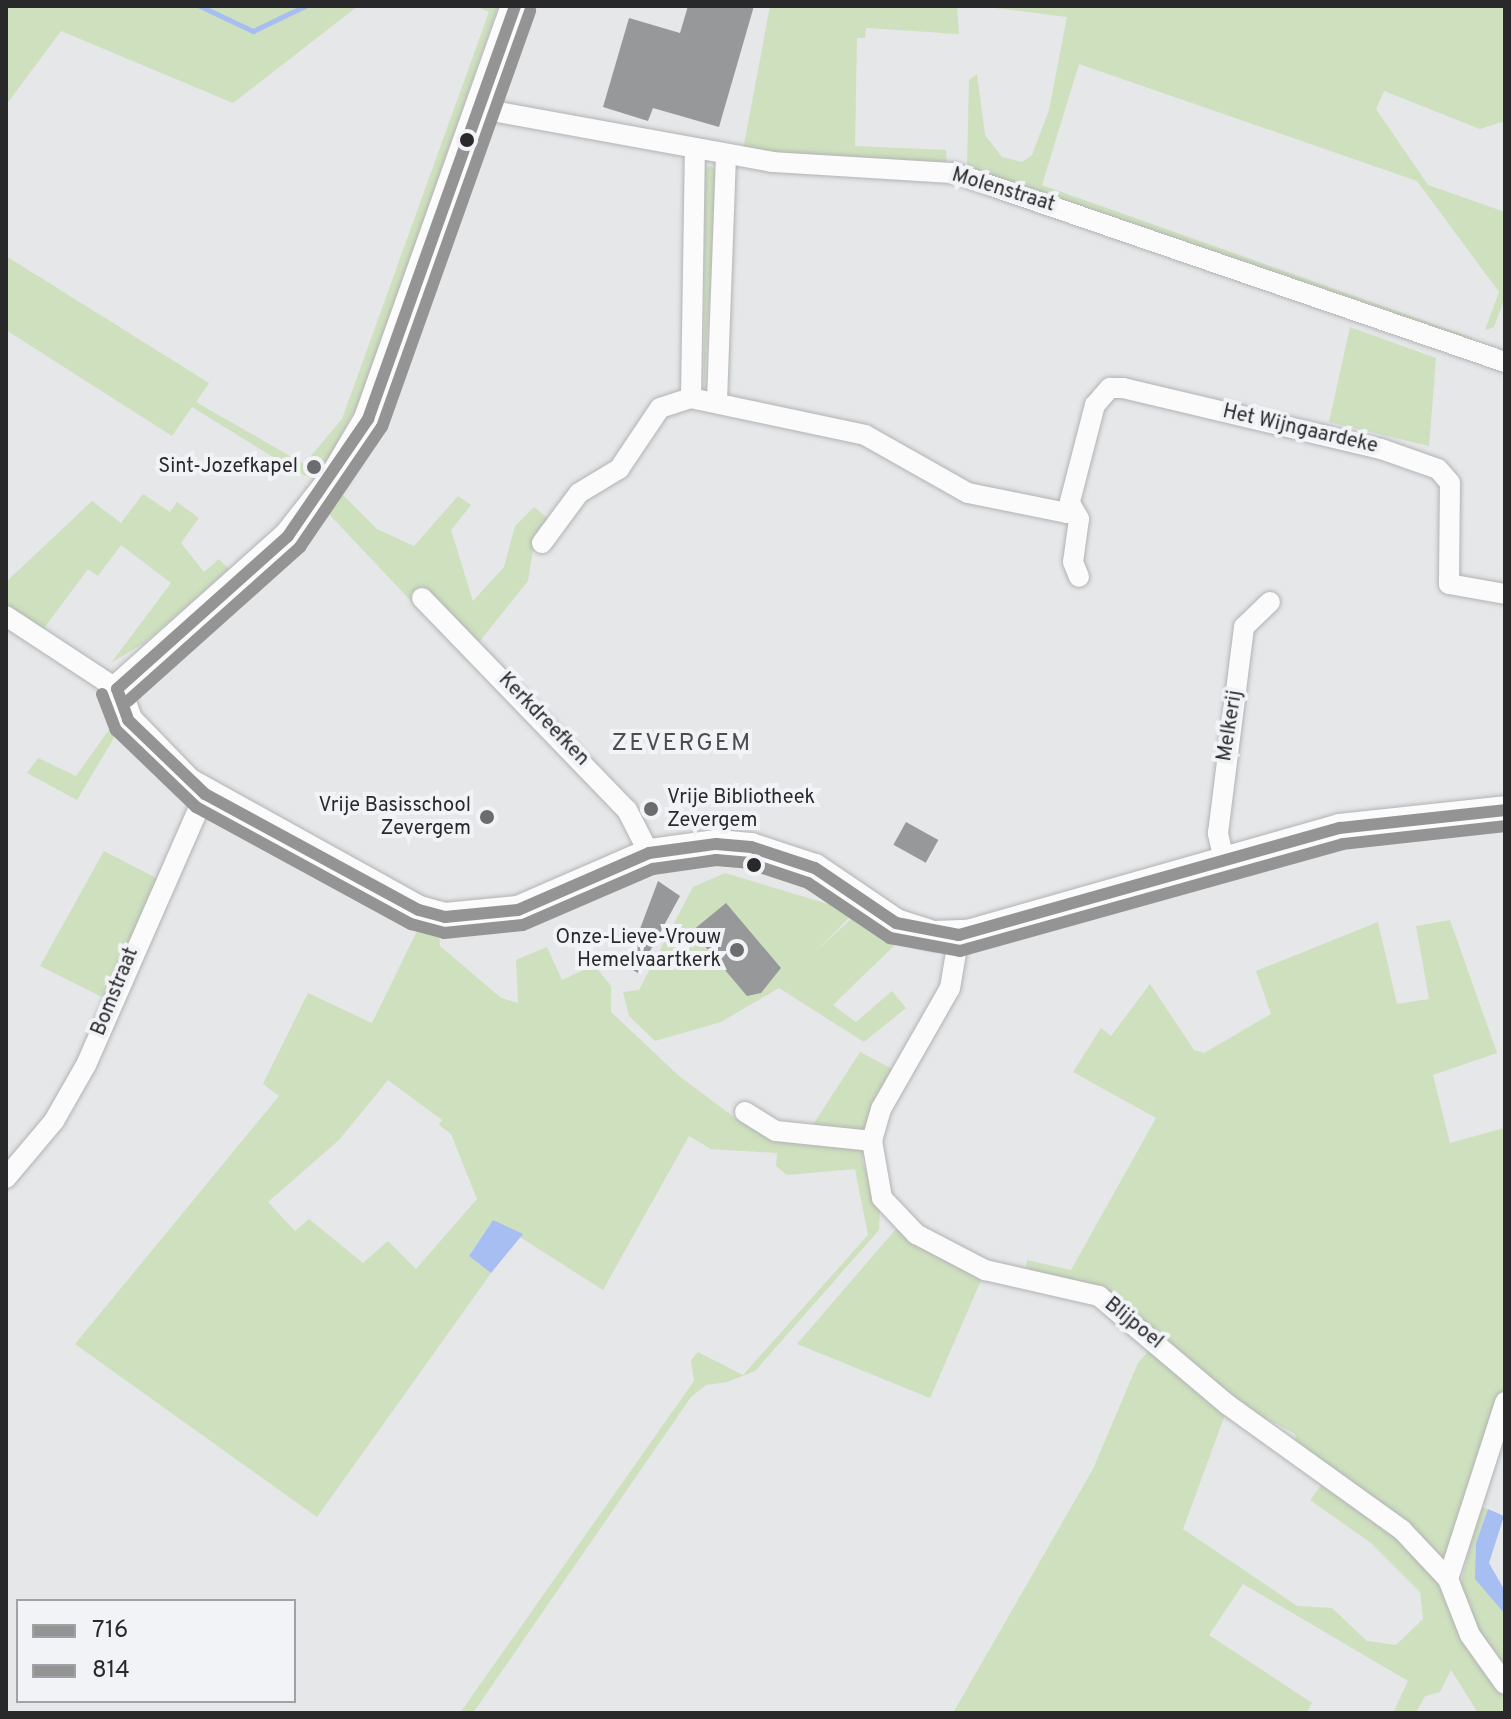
<!DOCTYPE html>
<style>
body{margin:0}
#map{position:relative;width:1511px;height:1719px;overflow:hidden;background:#e5e7e9;font-family:Overpass,sans-serif}
div>[style]{position:absolute}
[style*='--x']{left:calc(var(--x)*1px);top:calc(var(--y)*1px);width:calc(var(--w)*1px);rotate:calc(var(--a)*1deg)}
.green>*{inset:0;background:#cee0be}
.water>*{inset:0;background:#a6bef1}
.stream>*{height:5px;margin:-2.5px;padding:0 2.5px;transform-origin:2.5px;border-radius:2.5px;background:#a6bef1}
.building>*{inset:0;background:#979899;transform-origin:0 0}
.roads{filter:drop-shadow(0 0 2px #b2b3b4) drop-shadow(0 0 2px #b2b3b4)}
.street>*{height:20px;margin:-10px;padding:0 10px;transform-origin:10px;border-radius:10px;background:#fbfbfc}
.secondary>*{height:28px;margin:-14px;padding:0 14px;transform-origin:14px;border-radius:14px;background:#fbfbfc}
.bus-1>*{height:12px;margin:-6px;padding:0 6px;transform-origin:6px;border-radius:6px;background:#949495}
.bus-2>*{height:12px;margin:-6px;padding:0 6px;transform-origin:6px;border-radius:6px;background:#949495}
.dots>*{width:22px;height:22px;translate:-50% -50%;box-sizing:border-box;border:4px solid #f1f3f7;border-radius:50%}
span{translate:-50% -50%;white-space:nowrap;text-align:center;line-height:1.15;-webkit-text-stroke:8px #f1f3f7;paint-order:stroke}
.street-label{font-size:20px;color:#29292b}
.poi-label{font-size:20px;color:#29292b}
.right{translate:-100% -50%;text-align:right}
.left{translate:0 -50%;text-align:left}
.quarter-label{font-size:24px;color:#4b4d50;letter-spacing:2px}
.frame{position:absolute;inset:0;border:8px solid #29292b;pointer-events:none}
.legend{position:absolute;left:16px;top:1599px;width:280px;height:104px;box-sizing:border-box;background:#f1f3f7;border:2px solid #a1a2a5;margin:0;padding:10px 14px;list-style:none;font-size:24px;color:#29292b}
.legend li{display:flex;align-items:center;gap:16px;height:40px}
.legend b{width:40px;border:2px solid #a1a2a5}
</style>
<div id="map">
<div class="green">
<i style="clip-path:polygon(6px 6px,358px 6px,233px 103px,61px 31px,6px 105px)"></i>
<i style="clip-path:polygon(475px 6px,498px 6px,366px 389px,320px 475px,312px 479px,296px 471px,192px 407px,172px 436px,6px 330px,6px 256px,209px 383px,196px 402px,304px 464px,342px 419px,489px 12px)"></i>
<i style="clip-path:polygon(770px 6px,957px 6px,959px 34px,866px 28px,865px 38px,857px 38px,855px 146px,946px 150px,947px 165px,743px 150px)"></i>
<i style="clip-path:polygon(980px 6px,1505px 6px,1505px 121px,1480px 129px,1384px 91px,1376px 109px,1428px 185px,1505px 212px,1505px 298px,1494px 327px,1485px 330px,1499px 292px,1417px 181px,1079px 64px,1042px 185px,1473px 338px,1465px 344px,967px 167px,969px 80px,977px 74px,985px 135px,1002px 157px,1022px 162px,1032px 155px,1049px 110px,1067px 17px)"></i>
<i style="clip-path:polygon(711px 166px,718px 172px,704px 387px,705px 167px)"></i>
<i style="clip-path:polygon(1350px 327px,1436px 358px,1429px 446px,1329px 422px)"></i>
<i style="clip-path:polygon(340px 492px,377px 529px,414px 546px,458px 496px,471px 505px,451px 530px,473px 601px,504px 567px,515px 526px,534px 507px,552px 522px,534px 543px,528px 581px,479px 642px,458px 625px,445px 637px,327px 512px)"></i>
<i style="clip-path:polygon(143px 494px,170px 512px,177px 502px,199px 518px,181px 543px,204px 572px,219px 559px,229px 569px,144px 643px,111px 663px,171px 583px,121px 545px,98px 576px,88px 569px,42px 631px,6px 611px,6px 582px,92px 501px,121px 523px)"></i>
<i style="clip-path:polygon(113px 724px,118px 731px,77px 800px,27px 773px,38px 758px,76px 776px)"></i>
<i style="clip-path:polygon(104px 851px,158px 879px,106px 999px,40px 966px)"></i>
<i style="clip-path:polygon(725px 873px,828px 904px,839px 896px,858px 909px,816px 951px,861px 910px,901px 939px,833px 1005px,856px 1022px,892px 991px,906px 1008px,864px 1042px,779px 988px,721px 1022px,655px 1041px,629px 1016px,623px 992px,639px 990px,693px 887px)"></i>
<i style="clip-path:polygon(1450px 920px,1497px 1053px,1433px 1075px,1450px 1143px,1504px 1128px,1505px 1119px,1505px 1389px,1444px 1558px,1297px 1449px,1295px 1434px,1267px 1419px,1257px 1421px,1131px 1314px,1026px 1267px,1027px 1260px,1071px 1270px,1156px 1118px,1073px 1072px,1101px 1028px,1111px 1036px,1150px 984px,1194px 1050px,1204px 1053px,1271px 1014px,1256px 971px,1378px 922px,1397px 1004px,1429px 999px,1416px 926px)"></i>
<i style="clip-path:polygon(evenodd,418px 929px,439px 934px,440px 946px,501px 998px,518px 1003px,516px 960px,547px 947px,562px 980px,594px 965px,611px 986px,611px 1012px,679px 1076px,742px 1123px,754px 1108px,786px 1126px,811px 1128px,860px 1052px,894px 1070px,866px 1131px,862px 1160px,880px 1207px,879px 1230px,755px 1371px,727px 1382px,706px 1385px,691px 1397px,473px 1713px,460px 1713px,694px 1381px,691px 1360px,698px 1352px,743px 1375px,868px 1235px,855px 1169px,787px 1175px,776px 1166px,777px 1153px,711px 1149px,689px 1136px,603px 1290px,493px 1220px,469px 1256px,491px 1273px,317px 1517px,75px 1344px,279px 1096px,263px 1084px,308px 993px,372px 1023px,418px 929px,388px 1080px,442px 1120px,439px 1125px,451px 1134px,477px 1199px,416px 1269px,388px 1241px,363px 1263px,309px 1219px,295px 1231px,268px 1202px,339px 1140px,388px 1080px)"></i>
<i style="clip-path:polygon(896px 1229px,982px 1278px,930px 1398px,797px 1344px)"></i>
<i style="clip-path:polygon(1151px 1348px,1226px 1412px,1183px 1529px,1297px 1606px,1332px 1608px,1367px 1641px,1396px 1645px,1423px 1619px,1420px 1592px,1371px 1543px,1310px 1500px,1323px 1483px,1394px 1531px,1434px 1572px,1505px 1695px,1505px 1713px,1478px 1713px,1451px 1670px,1440px 1692px,1425px 1696px,1416px 1713px,1393px 1713px,1408px 1681px,1243px 1584px,1209px 1635px,1312px 1703px,1306px 1713px,953px 1713px,1093px 1469px,1138px 1363px)"></i>
<i style="clip-path:polygon(1480px 1507px,1488px 1509px,1476px 1543px,1505px 1614px,1505px 1673px,1473px 1625px,1460px 1586px)"></i>
</div>
<div class="water">
<i style="clip-path:polygon(493px 1220px,523px 1234px,491px 1273px,469px 1256px)"></i>
<i style="clip-path:polygon(1488px 1509px,1504px 1516px,1489px 1563px,1505px 1591px,1505px 1614px,1475px 1579px,1476px 1543px)"></i>
</div>
<div class="stream">
<i style="--x:200;--y:6;--w:59;--a:25.3"></i>
<i style="--x:253;--y:31;--w:58;--a:-25.7"></i>
</div>
<div class="building">
<i style="clip-path:polygon(688px 6px,754px 6px,719px 127px,653px 108px,648px 121px,603px 107px,629px 18px,680px 33px)"></i>
<i style="left:906px;top:822px;width:37px;height:26px;rotate:29deg"></i>
<i style="clip-path:polygon(658px 881px,680px 896px,638px 973px,626px 966px)"></i>
<i style="clip-path:polygon(726px 903px,781px 968px,761px 993px,747px 996px,692px 931px)"></i>
</div>
<div class="roads">
<div class="street">
<i style="--x:481;--y:109;--w:296;--a:10.3"></i>
<i style="--x:772;--y:162;--w:182;--a:3.5"></i>
<i style="--x:954;--y:173;--w:583;--a:18.93"></i>
<i style="--x:691;--y:398;--w:250;--a:-89.1"></i>
<i style="--x:717;--y:401;--w:246;--a:-87.9"></i>
<i style="--x:1071;--y:505;--w:16;--a:60"></i>
<i style="--x:1079;--y:519;--w:43;--a:97.9"></i>
<i style="--x:1073;--y:562;--w:16;--a:68"></i>
<i style="--x:542;--y:543;--w:62;--a:-53.5"></i>
<i style="--x:579;--y:493;--w:47;--a:-31"></i>
<i style="--x:619;--y:469;--w:73;--a:-56.1"></i>
<i style="--x:660;--y:408;--w:33;--a:-18"></i>
<i style="--x:691;--y:398;--w:178;--a:12"></i>
<i style="--x:865;--y:435;--w:118;--a:29.4"></i>
<i style="--x:968;--y:493;--w:101;--a:11.4"></i>
<i style="--x:1067;--y:513;--w:112;--a:-75.5"></i>
<i style="--x:1095;--y:405;--w:23;--a:-49"></i>
<i style="--x:1110;--y:388;--w:13;--a:0"></i>
<i style="--x:1123;--y:388;--w:265;--a:13.3"></i>
<i style="--x:1381;--y:449;--w:60;--a:19.3"></i>
<i style="--x:1438;--y:469;--w:18;--a:49"></i>
<i style="--x:1450;--y:483;--w:101;--a:90.6"></i>
<i style="--x:1449;--y:584;--w:57;--a:10.1"></i>
<i style="--x:422;--y:598;--w:295;--a:46"></i>
<i style="--x:627;--y:810;--w:48;--a:62.9"></i>
<i style="--x:6;--y:616;--w:133;--a:33.3"></i>
<i style="--x:1224;--y:860;--w:28;--a:-103"></i>
<i style="--x:1218;--y:833;--w:208;--a:-82.8"></i>
<i style="--x:1244;--y:627;--w:36;--a:-44"></i>
<i style="--x:959;--y:935;--w:54;--a:99.6"></i>
<i style="--x:950;--y:988;--w:139;--a:119.7"></i>
<i style="--x:881;--y:1109;--w:33;--a:106"></i>
<i style="--x:872;--y:1141;--w:58;--a:80"></i>
<i style="--x:882;--y:1198;--w:50;--a:46.6"></i>
<i style="--x:916;--y:1234;--w:78;--a:27.6"></i>
<i style="--x:985;--y:1270;--w:117;--a:12.8"></i>
<i style="--x:1099;--y:1296;--w:169;--a:40.2"></i>
<i style="--x:1228;--y:1405;--w:214;--a:35.7"></i>
<i style="--x:1402;--y:1530;--w:67;--a:46.8"></i>
<i style="--x:1448;--y:1579;--w:60;--a:68.6"></i>
<i style="--x:1470;--y:1635;--w:60;--a:54.5"></i>
<i style="--x:745;--y:1112;--w:36;--a:32"></i>
<i style="--x:776;--y:1131;--w:97;--a:5.9"></i>
<i style="--x:6;--y:1178;--w:75;--a:-49.9"></i>
<i style="--x:54;--y:1121;--w:64;--a:-60.3"></i>
<i style="--x:86;--y:1065;--w:296;--a:-66.3"></i>
<i style="--x:1448;--y:1579;--w:186;--a:-72.1"></i>
</div>
<div class="secondary">
<i style="--x:515;--y:6;--w:438;--a:109.6"></i>
<i style="--x:368;--y:419;--w:71;--a:120.5"></i>
<i style="--x:332;--y:480;--w:71;--a:128.2"></i>
<i style="--x:288;--y:536;--w:229;--a:138.2"></i>
<i style="--x:117;--y:689;--w:33;--a:70"></i>
<i style="--x:128;--y:720;--w:86;--a:45.9"></i>
<i style="--x:188;--y:782;--w:264;--a:29"></i>
<i style="--x:419;--y:910;--w:27;--a:15"></i>
<i style="--x:445;--y:917;--w:73;--a:-5.5"></i>
<i style="--x:518;--y:910;--w:143;--a:-23.5"></i>
<i style="--x:649;--y:853;--w:68;--a:-7.7"></i>
<i style="--x:716;--y:844;--w:35;--a:5"></i>
<i style="--x:751;--y:847;--w:67;--a:18.2"></i>
<i style="--x:815;--y:868;--w:98;--a:34.2"></i>
<i style="--x:896;--y:923;--w:40;--a:18"></i>
<i style="--x:934;--y:935;--w:34;--a:-2"></i>
<i style="--x:968;--y:934;--w:387;--a:-15.9"></i>
<i style="--x:1340;--y:828;--w:166;--a:-6.2"></i>
</div>
</div>
<div class="bus-1">
<i style="--x:117;--y:689;--w:33;--a:70"></i>
<i style="--x:128;--y:720;--w:107;--a:43.9"></i>
<i style="--x:205;--y:794;--w:243;--a:28.5"></i>
<i style="--x:419;--y:910;--w:27;--a:15"></i>
<i style="--x:445;--y:917;--w:73;--a:-5.5"></i>
<i style="--x:518;--y:910;--w:143;--a:-23.5"></i>
<i style="--x:649;--y:853;--w:68;--a:-7.7"></i>
<i style="--x:716;--y:844;--w:35;--a:5"></i>
<i style="--x:751;--y:847;--w:67;--a:18.2"></i>
<i style="--x:815;--y:868;--w:98;--a:34.2"></i>
<i style="--x:896;--y:923;--w:64;--a:10.8"></i>
<i style="--x:959;--y:935;--w:396;--a:-15.7"></i>
<i style="--x:1340;--y:828;--w:166;--a:-6.2"></i>
<i style="--x:117;--y:689;--w:229;--a:-41.8"></i>
<i style="--x:288;--y:536;--w:142;--a:-55.6"></i>
<i style="--x:368;--y:419;--w:438;--a:-70.4"></i>
</div>
<div class="bus-2">
<i style="--x:102;--y:694;--w:39;--a:69"></i>
<i style="--x:116;--y:730;--w:111;--a:43.9"></i>
<i style="--x:196;--y:807;--w:245;--a:28.6"></i>
<i style="--x:411;--y:924;--w:34;--a:15"></i>
<i style="--x:444;--y:933;--w:79;--a:-5.8"></i>
<i style="--x:523;--y:925;--w:142;--a:-23.3"></i>
<i style="--x:653;--y:869;--w:64;--a:-8.1"></i>
<i style="--x:716;--y:860;--w:32;--a:5"></i>
<i style="--x:748;--y:863;--w:63;--a:18.4"></i>
<i style="--x:808;--y:883;--w:99;--a:33.9"></i>
<i style="--x:890;--y:938;--w:71;--a:10.5"></i>
<i style="--x:960;--y:951;--w:398;--a:-15.6"></i>
<i style="--x:1343;--y:844;--w:163;--a:-6.3"></i>
<i style="--x:128;--y:701;--w:231;--a:-41.8"></i>
<i style="--x:300;--y:547;--w:145;--a:-55.7"></i>
<i style="--x:382;--y:427;--w:442;--a:-70.4"></i>
</div>
<div class="dots">
<i style="left:467px;top:140px;background:#29292b"></i>
<i style="left:314px;top:467px;background:#6b6c6e"></i>
<i style="left:651px;top:809px;background:#6b6c6e"></i>
<i style="left:487px;top:817px;background:#6b6c6e"></i>
<i style="left:754px;top:865px;background:#29292b"></i>
<i style="left:737px;top:950px;background:#6b6c6e"></i>
</div>
<div class="street-label">
<span style="left:1003px;top:191px;rotate:17deg">Molenstraat</span>
<span style="left:1300px;top:430px;rotate:13deg">Het Wijngaardeke</span>
<span style="left:543px;top:720px;rotate:46deg">Kerkdreefken</span>
<span style="left:1231px;top:726px;rotate:-81deg">Melkerij</span>
<span style="left:116px;top:992px;rotate:-68deg">Bomstraat</span>
<span style="left:1133px;top:1324px;rotate:39deg">Blijpoel</span>
</div>
<div class="poi-label">
<span class="right" style="left:298px;top:467px">Sint-Jozefkapel</span>
<span class="left" style="left:667px;top:810px">Vrije Bibliotheek<br>Zevergem</span>
<span class="right" style="left:471px;top:818px">Vrije Basisschool<br>Zevergem</span>
<span class="right" style="left:721px;top:950px">Onze-Lieve-Vrouw<br>Hemelvaartkerk</span>
</div>
<div class="quarter-label">
<span style="left:682px;top:745px">ZEVERGEM</span>
</div>
<div class="frame"></div>
<ul class="legend">
<li><b style="height:10px;background:#949495"></b>716</li>
<li><b style="height:10px;background:#949495"></b>814</li>
</ul>
</div>
